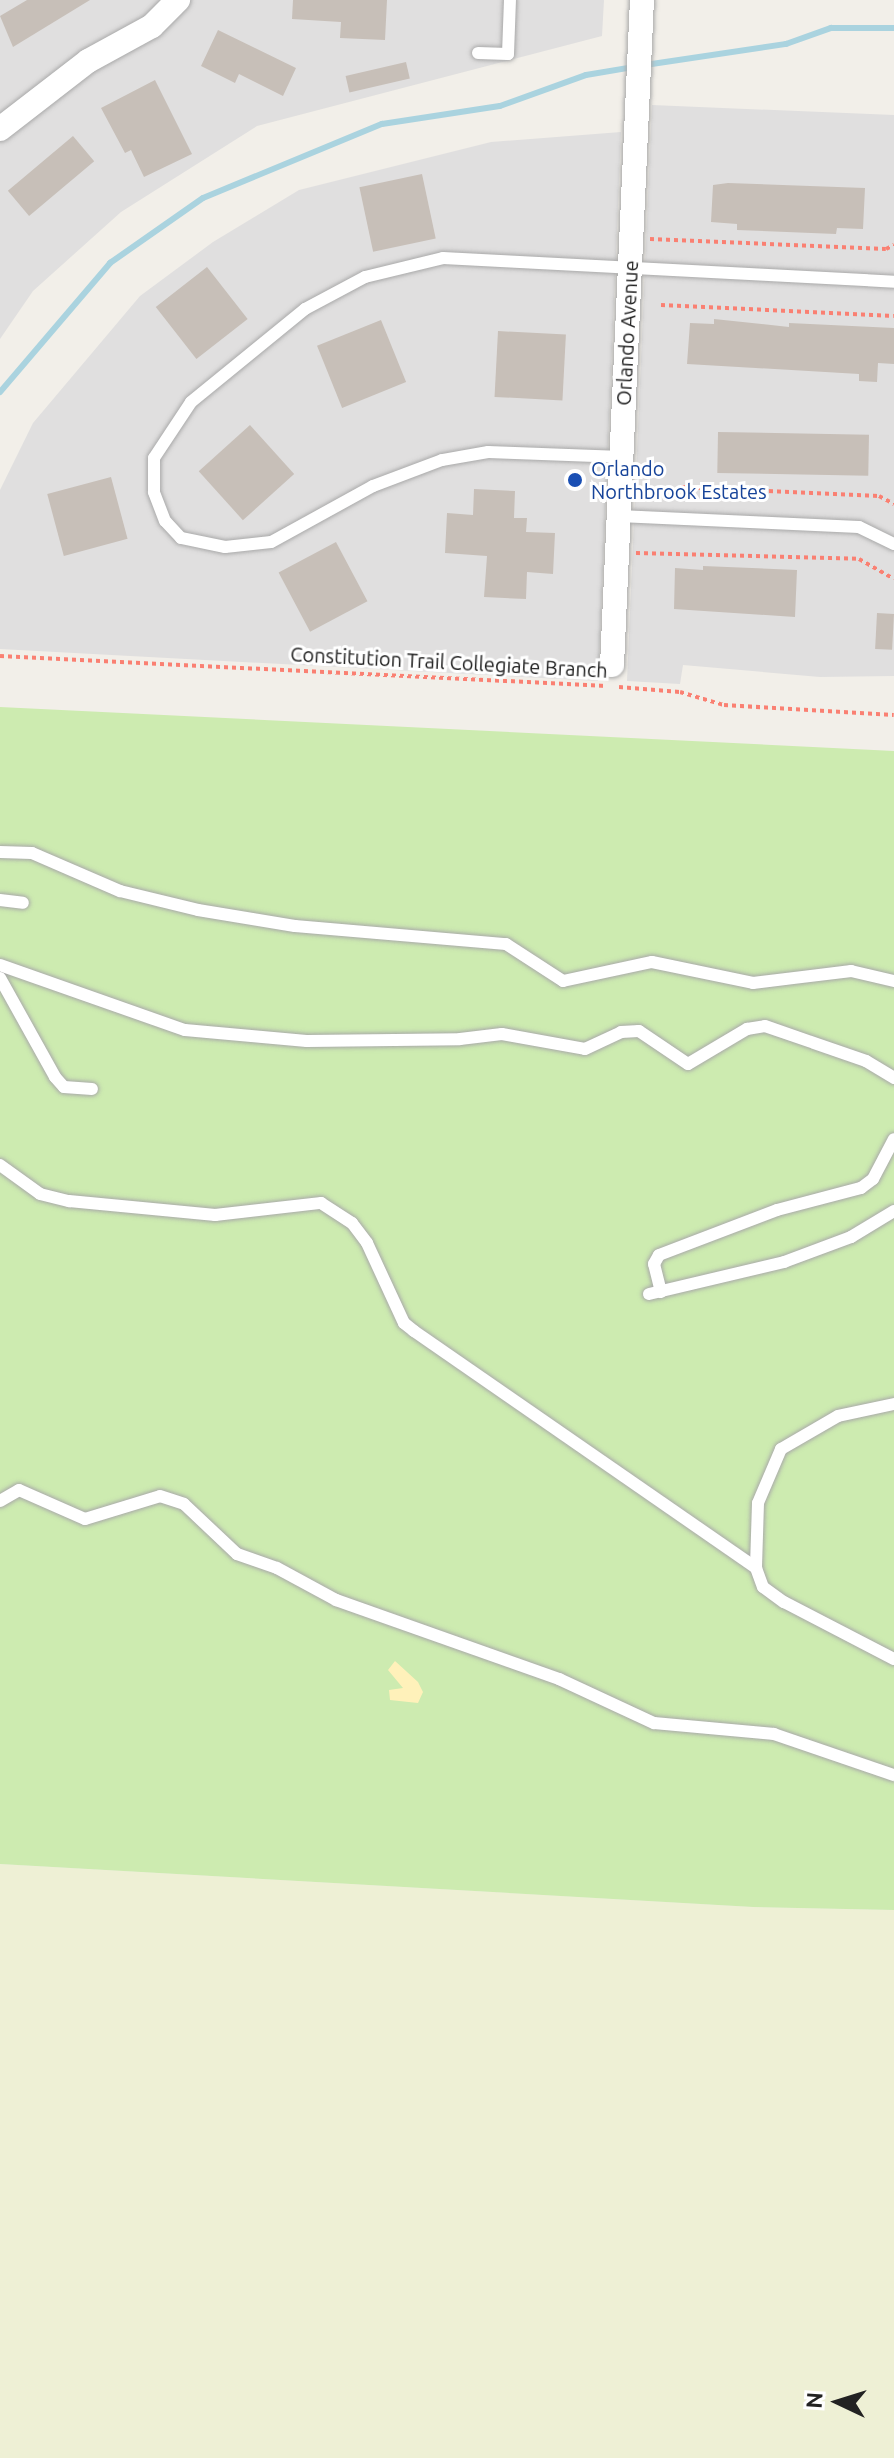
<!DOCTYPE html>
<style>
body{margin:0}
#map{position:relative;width:894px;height:2458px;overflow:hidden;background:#f2efe9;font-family:Ubuntu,sans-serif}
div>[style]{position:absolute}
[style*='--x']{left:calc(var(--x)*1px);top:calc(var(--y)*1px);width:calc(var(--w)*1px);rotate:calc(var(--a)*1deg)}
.residential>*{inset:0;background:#e0dfdf}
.farmland>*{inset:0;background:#eef0d5}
.grass>*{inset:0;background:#cdebb0}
.sand>*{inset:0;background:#fff1ba}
.stream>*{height:6px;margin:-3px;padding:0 3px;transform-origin:3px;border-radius:3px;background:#aad3df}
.building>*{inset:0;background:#c7bfb8;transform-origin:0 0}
.path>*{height:4px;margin-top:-2px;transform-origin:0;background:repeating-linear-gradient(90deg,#fa8072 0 4px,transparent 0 8px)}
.roads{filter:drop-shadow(0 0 2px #a9a9a9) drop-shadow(0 0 2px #a9a9a9)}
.lane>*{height:12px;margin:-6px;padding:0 6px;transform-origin:6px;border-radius:6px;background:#fff}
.street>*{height:24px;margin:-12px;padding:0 12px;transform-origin:12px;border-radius:12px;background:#fff}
.dots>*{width:22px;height:22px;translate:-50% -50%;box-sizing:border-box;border:4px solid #fff;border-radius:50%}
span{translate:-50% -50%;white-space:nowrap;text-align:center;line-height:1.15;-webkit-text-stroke:6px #fff;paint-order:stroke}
.street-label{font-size:20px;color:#222}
.transit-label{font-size:20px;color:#164399}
.left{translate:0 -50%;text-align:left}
.north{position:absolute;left:798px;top:2362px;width:80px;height:80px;-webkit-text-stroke:6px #fff;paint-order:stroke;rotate:274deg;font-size:22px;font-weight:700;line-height:32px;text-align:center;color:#222}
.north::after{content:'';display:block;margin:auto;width:28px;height:36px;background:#222;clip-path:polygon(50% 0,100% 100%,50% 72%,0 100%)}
</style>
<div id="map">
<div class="residential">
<i style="clip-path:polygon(0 0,604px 0,602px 36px,257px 126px,121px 212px,33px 291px,0 339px)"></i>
<i style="clip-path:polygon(652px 105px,894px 115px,894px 676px,820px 677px,683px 665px,680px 684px,627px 681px)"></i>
<i style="clip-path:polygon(621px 132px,598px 681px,0 649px,0 490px,33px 423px,140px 296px,213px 242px,299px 190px,491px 142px)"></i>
</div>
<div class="farmland">
<i style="clip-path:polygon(0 1864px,753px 1907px,894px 1910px,894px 2458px,0 2458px)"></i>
</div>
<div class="grass">
<i style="clip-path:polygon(0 707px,894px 751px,894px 1910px,753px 1907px,0 1864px)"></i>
</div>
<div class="sand">
<i style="clip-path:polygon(395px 1661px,418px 1682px,423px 1692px,418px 1703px,390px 1700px,389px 1690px,403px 1688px,388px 1670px)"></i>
</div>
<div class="stream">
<i style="--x:645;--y:65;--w:143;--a:-8.5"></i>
<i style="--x:786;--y:44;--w:48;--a:-19.6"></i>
<i style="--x:831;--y:28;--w:63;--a:0"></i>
<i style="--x:0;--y:392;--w:170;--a:-49.5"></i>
<i style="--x:110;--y:263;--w:113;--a:-35"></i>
<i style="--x:203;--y:198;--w:194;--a:-22.5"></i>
<i style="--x:382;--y:124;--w:119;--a:-8.7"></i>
<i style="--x:500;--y:106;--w:91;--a:-19.8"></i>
<i style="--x:586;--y:75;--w:49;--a:-9.5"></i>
</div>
<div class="building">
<i style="clip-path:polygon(27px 0,90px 0,13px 47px,0 16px)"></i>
<i style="clip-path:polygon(293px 0,387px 0,385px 40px,340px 38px,341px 22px,292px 19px)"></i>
<i style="clip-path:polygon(218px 30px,296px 68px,283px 96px,239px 74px,235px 83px,201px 66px)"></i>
<i style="left:406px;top:62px;width:17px;height:62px;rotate:77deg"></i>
<i style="clip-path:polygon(155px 80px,192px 154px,144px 177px,131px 150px,125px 153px,101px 108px)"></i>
<i style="left:73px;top:136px;width:33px;height:85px;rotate:50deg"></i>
<i style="left:422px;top:174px;width:66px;height:64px;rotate:78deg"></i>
<i style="clip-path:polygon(728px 183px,865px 188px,863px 229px,837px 228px,836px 234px,737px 230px,737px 224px,711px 222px,713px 185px)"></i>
<i style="left:207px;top:267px;width:66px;height:65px;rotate:52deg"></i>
<i style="clip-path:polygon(714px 319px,789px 327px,789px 323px,894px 328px,894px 364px,878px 363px,877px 382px,859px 381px,859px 374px,687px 364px,690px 323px,714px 324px)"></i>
<i style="left:381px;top:320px;width:67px;height:69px;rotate:68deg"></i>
<i style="left:498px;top:331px;width:68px;height:66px;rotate:3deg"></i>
<i style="left:250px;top:425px;width:66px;height:69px;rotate:48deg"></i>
<i style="left:718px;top:432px;width:151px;height:41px;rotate:1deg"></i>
<i style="left:111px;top:477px;width:64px;height:66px;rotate:75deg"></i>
<i style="clip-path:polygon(474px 489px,515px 491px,514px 518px,527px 518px,526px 532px,555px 533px,553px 574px,527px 572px,526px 599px,484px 597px,487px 556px,445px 553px,447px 513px,473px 515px)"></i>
<i style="left:336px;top:542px;width:67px;height:65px;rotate:62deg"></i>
<i style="clip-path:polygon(703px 566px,797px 570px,795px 617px,674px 609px,675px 568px,703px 570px)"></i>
<i style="left:877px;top:613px;width:17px;height:36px;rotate:3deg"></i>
</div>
<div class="path">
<i style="--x:650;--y:239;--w:236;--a:2.4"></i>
<i style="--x:886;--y:249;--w:9;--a:-27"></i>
<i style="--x:661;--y:305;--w:233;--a:2.7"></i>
<i style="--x:681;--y:487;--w:198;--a:2.6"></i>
<i style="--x:879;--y:496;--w:17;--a:28"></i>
<i style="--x:636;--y:553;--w:223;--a:1.5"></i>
<i style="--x:859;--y:559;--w:40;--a:29.7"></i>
<i style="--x:0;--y:656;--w:607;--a:2.83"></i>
<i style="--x:619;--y:687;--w:61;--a:4.7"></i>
<i style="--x:680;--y:692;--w:46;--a:16.5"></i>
<i style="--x:724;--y:705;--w:170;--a:3.4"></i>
</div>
<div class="roads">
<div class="lane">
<i style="--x:478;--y:53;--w:30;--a:2"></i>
<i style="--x:508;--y:54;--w:54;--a:-87.9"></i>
<i style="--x:622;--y:457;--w:134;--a:-177.9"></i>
<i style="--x:488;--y:452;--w:47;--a:170.1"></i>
<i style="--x:442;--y:460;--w:74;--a:159.4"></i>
<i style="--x:373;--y:486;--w:116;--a:151.2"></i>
<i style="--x:271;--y:542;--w:46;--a:173.8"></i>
<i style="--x:225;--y:547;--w:45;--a:-168.4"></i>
<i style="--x:181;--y:538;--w:23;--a:-133"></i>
<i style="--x:165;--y:521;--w:31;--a:-111"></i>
<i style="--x:154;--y:492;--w:34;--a:-90"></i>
<i style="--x:154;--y:458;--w:67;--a:-56.5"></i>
<i style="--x:191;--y:402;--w:147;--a:-39.2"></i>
<i style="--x:305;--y:309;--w:68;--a:-28.1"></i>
<i style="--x:365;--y:277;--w:80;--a:-13.7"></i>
<i style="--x:443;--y:258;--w:452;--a:3"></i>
<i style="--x:619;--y:516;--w:240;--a:2.6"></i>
<i style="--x:859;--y:527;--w:39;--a:26"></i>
<i style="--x:0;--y:852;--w:32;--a:2"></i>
<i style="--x:32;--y:853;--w:96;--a:23.4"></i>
<i style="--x:120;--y:891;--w:80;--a:13.7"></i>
<i style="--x:198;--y:910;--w:98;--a:9.4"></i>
<i style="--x:295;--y:926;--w:212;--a:4.9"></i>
<i style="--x:506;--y:944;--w:68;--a:33"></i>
<i style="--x:563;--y:981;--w:91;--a:-12.1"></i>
<i style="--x:652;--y:962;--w:103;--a:11.7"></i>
<i style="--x:753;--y:983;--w:99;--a:-7"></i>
<i style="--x:851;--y:971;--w:44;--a:13.1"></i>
<i style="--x:0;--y:900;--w:23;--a:7"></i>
<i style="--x:0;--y:965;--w:196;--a:19.4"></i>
<i style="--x:185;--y:1030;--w:122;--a:5.2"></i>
<i style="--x:307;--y:1041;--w:153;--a:-0.7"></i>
<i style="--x:460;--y:1039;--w:42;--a:-6.8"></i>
<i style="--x:502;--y:1034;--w:84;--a:10.2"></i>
<i style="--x:585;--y:1049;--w:40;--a:-25"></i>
<i style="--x:621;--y:1032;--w:18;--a:-3"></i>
<i style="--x:639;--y:1031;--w:59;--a:34"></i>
<i style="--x:688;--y:1064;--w:69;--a:-30.7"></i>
<i style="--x:747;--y:1029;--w:18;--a:-9"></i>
<i style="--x:765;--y:1026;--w:107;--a:19.1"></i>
<i style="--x:866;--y:1061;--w:33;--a:31"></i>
<i style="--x:0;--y:978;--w:113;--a:60.9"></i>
<i style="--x:55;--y:1077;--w:13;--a:48"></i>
<i style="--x:64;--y:1087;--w:28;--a:4"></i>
<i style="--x:0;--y:1165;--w:49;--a:35.9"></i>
<i style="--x:40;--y:1194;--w:30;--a:14"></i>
<i style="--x:69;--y:1201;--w:147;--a:5.5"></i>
<i style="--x:215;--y:1215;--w:107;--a:-6.5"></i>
<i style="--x:321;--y:1203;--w:37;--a:33"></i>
<i style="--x:352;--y:1223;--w:25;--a:53"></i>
<i style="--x:367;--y:1243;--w:88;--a:65.2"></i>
<i style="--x:404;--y:1323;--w:13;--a:39"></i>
<i style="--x:414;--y:1331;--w:416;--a:34.7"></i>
<i style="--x:661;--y:1292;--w:29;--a:-104"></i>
<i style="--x:654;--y:1264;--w:10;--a:-61"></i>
<i style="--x:659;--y:1255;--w:126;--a:-20.9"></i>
<i style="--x:777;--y:1210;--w:87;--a:-14.7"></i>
<i style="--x:861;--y:1188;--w:15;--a:-37"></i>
<i style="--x:873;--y:1179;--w:45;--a:-62.3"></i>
<i style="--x:649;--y:1294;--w:139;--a:-13.3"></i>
<i style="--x:784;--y:1262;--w:72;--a:-20.5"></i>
<i style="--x:851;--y:1237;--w:50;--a:-31.2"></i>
<i style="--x:894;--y:1404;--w:57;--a:167.9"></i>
<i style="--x:838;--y:1416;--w:66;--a:149.9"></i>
<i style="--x:781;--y:1449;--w:59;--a:113.1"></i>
<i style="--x:758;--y:1503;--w:65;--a:91.8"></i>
<i style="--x:756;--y:1568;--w:20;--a:70"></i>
<i style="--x:763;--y:1587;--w:26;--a:36"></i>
<i style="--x:784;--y:1602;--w:124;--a:27.4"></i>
<i style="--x:0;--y:1501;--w:22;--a:-30"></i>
<i style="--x:19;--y:1490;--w:72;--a:23.7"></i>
<i style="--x:85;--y:1519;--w:78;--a:-17"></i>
<i style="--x:160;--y:1496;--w:25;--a:18"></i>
<i style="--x:184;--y:1504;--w:73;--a:43.3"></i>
<i style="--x:237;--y:1554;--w:42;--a:19.3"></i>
<i style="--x:277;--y:1568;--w:67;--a:28.5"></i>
<i style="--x:336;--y:1600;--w:237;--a:19.5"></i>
<i style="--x:559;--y:1679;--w:105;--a:24.9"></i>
<i style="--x:654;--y:1723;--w:121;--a:5.2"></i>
<i style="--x:774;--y:1734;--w:127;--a:18.9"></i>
</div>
<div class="street">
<i style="--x:0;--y:129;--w:111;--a:-37.7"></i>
<i style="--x:88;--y:61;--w:73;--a:-28.7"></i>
<i style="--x:152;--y:26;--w:37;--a:-45"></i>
<i style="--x:612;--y:665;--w:666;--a:-87.42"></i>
</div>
</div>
<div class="dots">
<i style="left:575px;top:480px;background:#1a4fb4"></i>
</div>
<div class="street-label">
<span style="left:627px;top:333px;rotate:-87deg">Orlando Avenue</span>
<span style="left:449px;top:662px;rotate:3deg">Constitution Trail Collegiate Branch</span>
</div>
<div class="transit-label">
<span class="left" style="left:591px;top:480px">Orlando<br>Northbrook Estates</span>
</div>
<div class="north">N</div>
</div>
